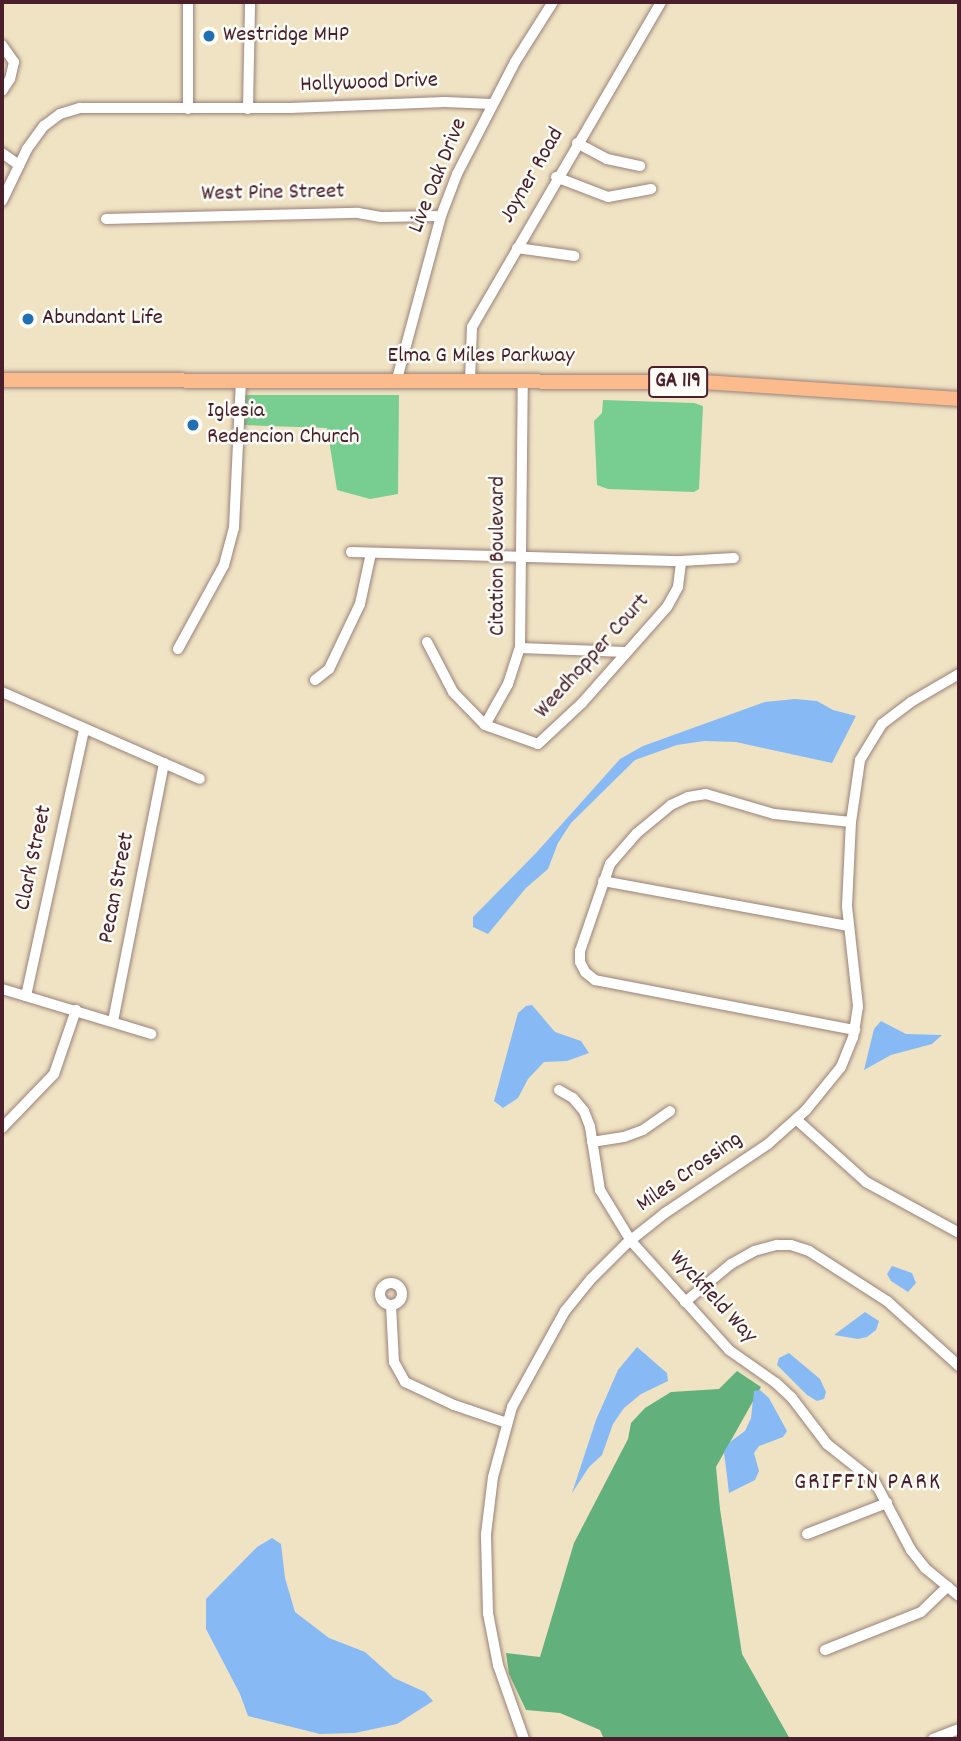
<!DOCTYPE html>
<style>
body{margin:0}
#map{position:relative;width:961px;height:1741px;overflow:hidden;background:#efe3c4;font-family:Dekko,sans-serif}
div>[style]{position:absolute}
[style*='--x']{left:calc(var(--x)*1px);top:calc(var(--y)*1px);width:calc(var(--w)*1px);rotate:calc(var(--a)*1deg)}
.green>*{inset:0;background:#78cd91}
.forest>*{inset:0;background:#62b07b}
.water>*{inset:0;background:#87baf4}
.roads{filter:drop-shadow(0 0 2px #9c8178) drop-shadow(0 0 2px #9c8178)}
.minor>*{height:10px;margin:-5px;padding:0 5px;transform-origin:5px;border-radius:5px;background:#fff}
.minor>.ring{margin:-5px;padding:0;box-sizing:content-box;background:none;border:10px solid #fff;border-radius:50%}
.major>*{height:14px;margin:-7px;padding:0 7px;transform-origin:7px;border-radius:7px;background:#fbbb8c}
.dots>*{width:19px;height:19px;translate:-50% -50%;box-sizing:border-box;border:4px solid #fdfcf7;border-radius:50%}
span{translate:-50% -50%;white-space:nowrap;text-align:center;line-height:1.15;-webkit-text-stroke:5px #fdfcf7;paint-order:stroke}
.shield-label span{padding:2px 5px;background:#fdfcf7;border:2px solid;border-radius:5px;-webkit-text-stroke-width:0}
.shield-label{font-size:21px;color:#4a1f2b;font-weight:700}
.poi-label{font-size:23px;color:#4a1f2b}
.left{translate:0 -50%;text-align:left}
.street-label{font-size:23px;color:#4a1f2b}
.neighbourhood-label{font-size:24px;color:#4a1f2b;letter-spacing:2px}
.frame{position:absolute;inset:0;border:4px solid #4a1f2b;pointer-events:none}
</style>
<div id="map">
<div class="green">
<i style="clip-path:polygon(244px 395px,399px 395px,398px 494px,370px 499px,337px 490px,327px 428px,241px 425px)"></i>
<i style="clip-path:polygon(603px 400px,694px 403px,703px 406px,699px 489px,694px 492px,608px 489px,597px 485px,594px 421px,602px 413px)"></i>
</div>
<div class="forest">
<i style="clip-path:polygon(737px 1371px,761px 1387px,716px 1467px,720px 1509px,742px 1654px,790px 1739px,604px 1739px,600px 1730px,560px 1713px,526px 1710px,509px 1674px,506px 1653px,540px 1657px,574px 1543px,628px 1439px,631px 1423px,645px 1408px,671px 1392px,719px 1389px)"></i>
</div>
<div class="water">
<i style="clip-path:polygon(795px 699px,817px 701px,833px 710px,856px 716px,832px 763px,736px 742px,704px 741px,677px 745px,635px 760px,571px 823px,558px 843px,548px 869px,526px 888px,488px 934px,473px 927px,473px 917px,536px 853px,620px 759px,643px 746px,765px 702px)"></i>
<i style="clip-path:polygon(532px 1005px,555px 1032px,581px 1041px,589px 1053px,567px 1061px,544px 1062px,528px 1079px,518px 1098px,503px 1108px,494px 1101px,518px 1013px,526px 1006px)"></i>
<i style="clip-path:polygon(881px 1021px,906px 1034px,942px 1035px,932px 1044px,891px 1055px,864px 1070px,874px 1029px)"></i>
<i style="clip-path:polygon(892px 1266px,912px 1273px,916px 1283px,908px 1292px,891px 1281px,887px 1274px)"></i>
<i style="clip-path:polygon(865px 1312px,879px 1321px,876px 1330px,867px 1337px,858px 1339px,834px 1335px)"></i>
<i style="clip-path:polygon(637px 1347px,667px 1373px,668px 1381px,641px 1394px,624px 1408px,613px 1424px,602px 1455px,589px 1467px,572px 1493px,596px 1420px,618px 1370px)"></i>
<i style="clip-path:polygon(789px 1353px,820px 1379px,826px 1392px,824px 1399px,817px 1401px,807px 1395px,777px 1365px,779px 1358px)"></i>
<i style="clip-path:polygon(760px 1390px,769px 1398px,787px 1431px,783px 1437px,759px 1446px,754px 1453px,759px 1471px,755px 1480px,729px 1493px,724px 1452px,730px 1442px,745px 1431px,751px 1418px,754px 1391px)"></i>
<i style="clip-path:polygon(272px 1538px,281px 1544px,285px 1578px,295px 1612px,329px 1638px,365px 1652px,394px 1678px,425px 1692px,433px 1701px,397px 1724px,355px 1733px,320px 1734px,248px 1716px,240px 1694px,206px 1629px,206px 1599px,257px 1547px)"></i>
</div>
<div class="roads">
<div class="minor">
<i style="--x:2;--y:45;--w:21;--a:55"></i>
<i style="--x:14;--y:62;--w:17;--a:103"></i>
<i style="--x:10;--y:79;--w:14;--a:124"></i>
<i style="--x:188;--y:109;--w:107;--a:-90"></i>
<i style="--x:248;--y:109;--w:107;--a:-88.9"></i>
<i style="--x:577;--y:143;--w:34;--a:28"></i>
<i style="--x:607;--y:159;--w:34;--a:12"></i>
<i style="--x:2;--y:153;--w:21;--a:35"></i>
<i style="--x:556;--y:177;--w:56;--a:21"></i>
<i style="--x:608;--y:197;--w:44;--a:-10.5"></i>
<i style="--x:2;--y:201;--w:58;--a:-64.3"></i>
<i style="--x:27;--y:149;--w:29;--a:-54"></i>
<i style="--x:44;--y:126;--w:20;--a:-37"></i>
<i style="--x:60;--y:114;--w:21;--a:-17"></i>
<i style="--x:80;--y:108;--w:210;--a:0"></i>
<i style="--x:290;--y:108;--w:155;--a:-2.2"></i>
<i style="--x:445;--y:102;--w:47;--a:2.4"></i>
<i style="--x:106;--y:219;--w:252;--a:-1.4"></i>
<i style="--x:358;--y:213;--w:23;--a:10"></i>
<i style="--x:381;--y:217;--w:60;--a:-1"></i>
<i style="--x:517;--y:248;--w:58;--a:8"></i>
<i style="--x:397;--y:379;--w:169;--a:-74.9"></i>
<i style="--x:441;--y:216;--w:45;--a:-69.1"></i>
<i style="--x:457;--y:174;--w:126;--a:-62.6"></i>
<i style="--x:515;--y:62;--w:71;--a:-57.7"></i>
<i style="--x:470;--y:381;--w:54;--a:-87.9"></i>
<i style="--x:472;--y:327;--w:376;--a:-59.8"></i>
<i style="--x:351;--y:552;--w:330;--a:1.6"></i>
<i style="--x:681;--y:561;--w:53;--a:-3.2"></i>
<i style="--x:427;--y:642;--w:56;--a:62.5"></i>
<i style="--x:453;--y:692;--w:46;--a:45.9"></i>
<i style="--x:485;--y:725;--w:56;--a:19.7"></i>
<i style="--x:538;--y:744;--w:60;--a:-43"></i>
<i style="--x:582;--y:703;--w:128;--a:-48.5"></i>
<i style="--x:667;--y:607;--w:23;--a:-61"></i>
<i style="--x:678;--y:587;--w:26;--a:-83"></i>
<i style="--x:520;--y:648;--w:106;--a:2.2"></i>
<i style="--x:178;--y:649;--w:96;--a:-61.3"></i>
<i style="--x:224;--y:565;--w:38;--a:-75"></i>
<i style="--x:234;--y:528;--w:146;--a:-87.3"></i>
<i style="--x:315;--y:680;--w:18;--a:-38"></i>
<i style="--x:329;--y:669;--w:72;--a:-64.5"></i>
<i style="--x:360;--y:604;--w:52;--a:-77.8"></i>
<i style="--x:2;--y:692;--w:216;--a:23.7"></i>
<i style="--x:485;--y:725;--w:47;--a:-60.7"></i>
<i style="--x:508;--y:684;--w:38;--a:-72"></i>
<i style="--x:520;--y:648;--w:268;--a:-89.4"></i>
<i style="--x:851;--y:822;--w:77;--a:-174.1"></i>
<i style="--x:774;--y:814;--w:71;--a:-163.6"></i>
<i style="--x:706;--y:794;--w:18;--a:171"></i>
<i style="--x:688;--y:797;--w:19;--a:155"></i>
<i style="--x:671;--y:805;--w:44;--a:140.5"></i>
<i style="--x:637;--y:833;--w:41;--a:131.1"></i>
<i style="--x:610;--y:864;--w:92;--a:109"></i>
<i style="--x:580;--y:951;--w:11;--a:90"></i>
<i style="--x:580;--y:962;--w:11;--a:63"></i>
<i style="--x:585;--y:972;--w:13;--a:39"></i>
<i style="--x:595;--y:980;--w:265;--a:10.9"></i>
<i style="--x:603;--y:881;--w:249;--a:10.4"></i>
<i style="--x:2;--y:989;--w:156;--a:16.8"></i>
<i style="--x:26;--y:996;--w:272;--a:-77.7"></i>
<i style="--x:113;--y:1021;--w:263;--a:-78.8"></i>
<i style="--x:559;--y:1090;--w:16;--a:30"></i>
<i style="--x:573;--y:1098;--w:17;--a:50"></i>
<i style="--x:584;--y:1111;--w:17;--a:69"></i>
<i style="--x:590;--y:1127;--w:64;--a:81"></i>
<i style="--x:600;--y:1190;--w:60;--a:58.7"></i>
<i style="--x:631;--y:1241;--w:147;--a:48"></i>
<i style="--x:729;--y:1350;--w:57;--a:35.1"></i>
<i style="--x:776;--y:1383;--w:22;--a:43"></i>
<i style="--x:792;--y:1398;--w:58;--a:52.7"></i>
<i style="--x:827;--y:1444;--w:61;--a:38.4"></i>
<i style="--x:875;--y:1482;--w:77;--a:62.1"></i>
<i style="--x:911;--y:1550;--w:23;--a:52"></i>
<i style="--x:925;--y:1568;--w:44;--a:39.5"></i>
<i style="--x:797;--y:1120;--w:93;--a:41.9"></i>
<i style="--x:866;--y:1182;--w:106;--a:28.7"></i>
<i style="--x:2;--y:1128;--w:75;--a:-46.1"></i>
<i style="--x:54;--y:1074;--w:68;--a:-71"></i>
<i style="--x:592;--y:1142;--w:32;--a:-9"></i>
<i style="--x:624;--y:1137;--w:20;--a:-20"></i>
<i style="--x:643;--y:1130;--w:33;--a:-35"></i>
<i class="ring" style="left:380px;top:1283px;width:12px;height:12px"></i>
<i style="--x:685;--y:1302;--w:60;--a:-39.6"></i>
<i style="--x:731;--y:1264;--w:26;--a:-29"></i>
<i style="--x:754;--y:1251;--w:24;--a:-15"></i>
<i style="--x:777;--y:1245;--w:14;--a:0"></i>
<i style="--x:791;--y:1245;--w:19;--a:18"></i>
<i style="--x:809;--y:1251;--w:93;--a:32.7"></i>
<i style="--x:887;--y:1301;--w:97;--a:42.1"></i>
<i style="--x:391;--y:1305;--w:57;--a:87"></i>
<i style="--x:394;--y:1362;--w:23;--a:61"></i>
<i style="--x:405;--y:1382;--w:54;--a:25.1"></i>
<i style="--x:454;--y:1405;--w:56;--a:18.8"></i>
<i style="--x:807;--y:1534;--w:86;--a:-21.2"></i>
<i style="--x:825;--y:1650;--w:103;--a:-21.6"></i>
<i style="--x:921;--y:1612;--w:37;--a:-44"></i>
<i style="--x:524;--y:1739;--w:78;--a:-109.4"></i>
<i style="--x:498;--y:1665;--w:53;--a:-100.9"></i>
<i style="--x:488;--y:1613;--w:79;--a:-91.5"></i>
<i style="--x:486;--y:1534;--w:57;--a:-83"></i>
<i style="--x:493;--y:1477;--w:73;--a:-74.8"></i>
<i style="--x:512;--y:1407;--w:110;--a:-61.1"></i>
<i style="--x:565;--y:1311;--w:41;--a:-50.9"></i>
<i style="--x:591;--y:1279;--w:49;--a:-45"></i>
<i style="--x:626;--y:1244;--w:50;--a:-38.5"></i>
<i style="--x:665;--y:1213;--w:124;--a:-33.8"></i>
<i style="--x:768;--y:1144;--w:51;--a:-41.8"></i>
<i style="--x:806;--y:1110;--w:55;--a:-50.9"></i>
<i style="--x:841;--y:1067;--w:31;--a:-68"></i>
<i style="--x:853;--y:1038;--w:32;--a:-81"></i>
<i style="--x:858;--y:1006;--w:101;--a:-96.3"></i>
<i style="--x:847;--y:906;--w:84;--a:-87.3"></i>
<i style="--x:851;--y:822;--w:63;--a:-81.7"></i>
<i style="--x:860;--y:760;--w:42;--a:-58.6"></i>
<i style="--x:882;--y:724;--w:36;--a:-37"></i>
<i style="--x:911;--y:702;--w:56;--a:-30.3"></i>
<i style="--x:933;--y:1739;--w:28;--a:-21"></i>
</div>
<div class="major">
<i style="--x:2;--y:380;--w:701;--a:0.16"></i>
<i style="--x:703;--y:382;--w:257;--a:3.8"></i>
</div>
</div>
<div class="dots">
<i style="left:209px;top:36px;background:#1f6fb2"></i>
<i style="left:28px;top:319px;background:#1f6fb2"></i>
<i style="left:193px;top:425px;background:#1f6fb2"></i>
</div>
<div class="shield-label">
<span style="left:678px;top:382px">GA 119</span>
</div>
<div class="poi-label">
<span class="left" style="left:223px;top:36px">Westridge MHP</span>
<span class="left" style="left:42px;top:319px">Abundant Life</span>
<span class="left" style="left:207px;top:425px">Iglesia<br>Redencion Church</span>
</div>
<div class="street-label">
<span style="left:369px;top:84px;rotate:-2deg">Hollywood Drive</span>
<span style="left:439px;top:176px;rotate:-68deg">Live Oak Drive</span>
<span style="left:533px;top:176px;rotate:-60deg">Joyner Road</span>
<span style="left:273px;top:194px;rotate:-1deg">West Pine Street</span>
<span style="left:481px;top:357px">Elma G Miles Parkway</span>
<span style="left:499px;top:556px;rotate:-90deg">Citation Boulevard</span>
<span style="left:593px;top:657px;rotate:-48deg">Weedhopper Court</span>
<span style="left:35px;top:858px;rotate:-78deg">Clark Street</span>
<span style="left:118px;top:888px;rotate:-79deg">Pecan Street</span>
<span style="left:690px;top:1173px;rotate:-35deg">Miles Crossing</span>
<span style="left:712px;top:1298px;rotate:47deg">Wyckfield Way</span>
</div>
<div class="neighbourhood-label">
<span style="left:868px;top:1484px">GRIFFIN PARK</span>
</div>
<div class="frame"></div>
</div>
